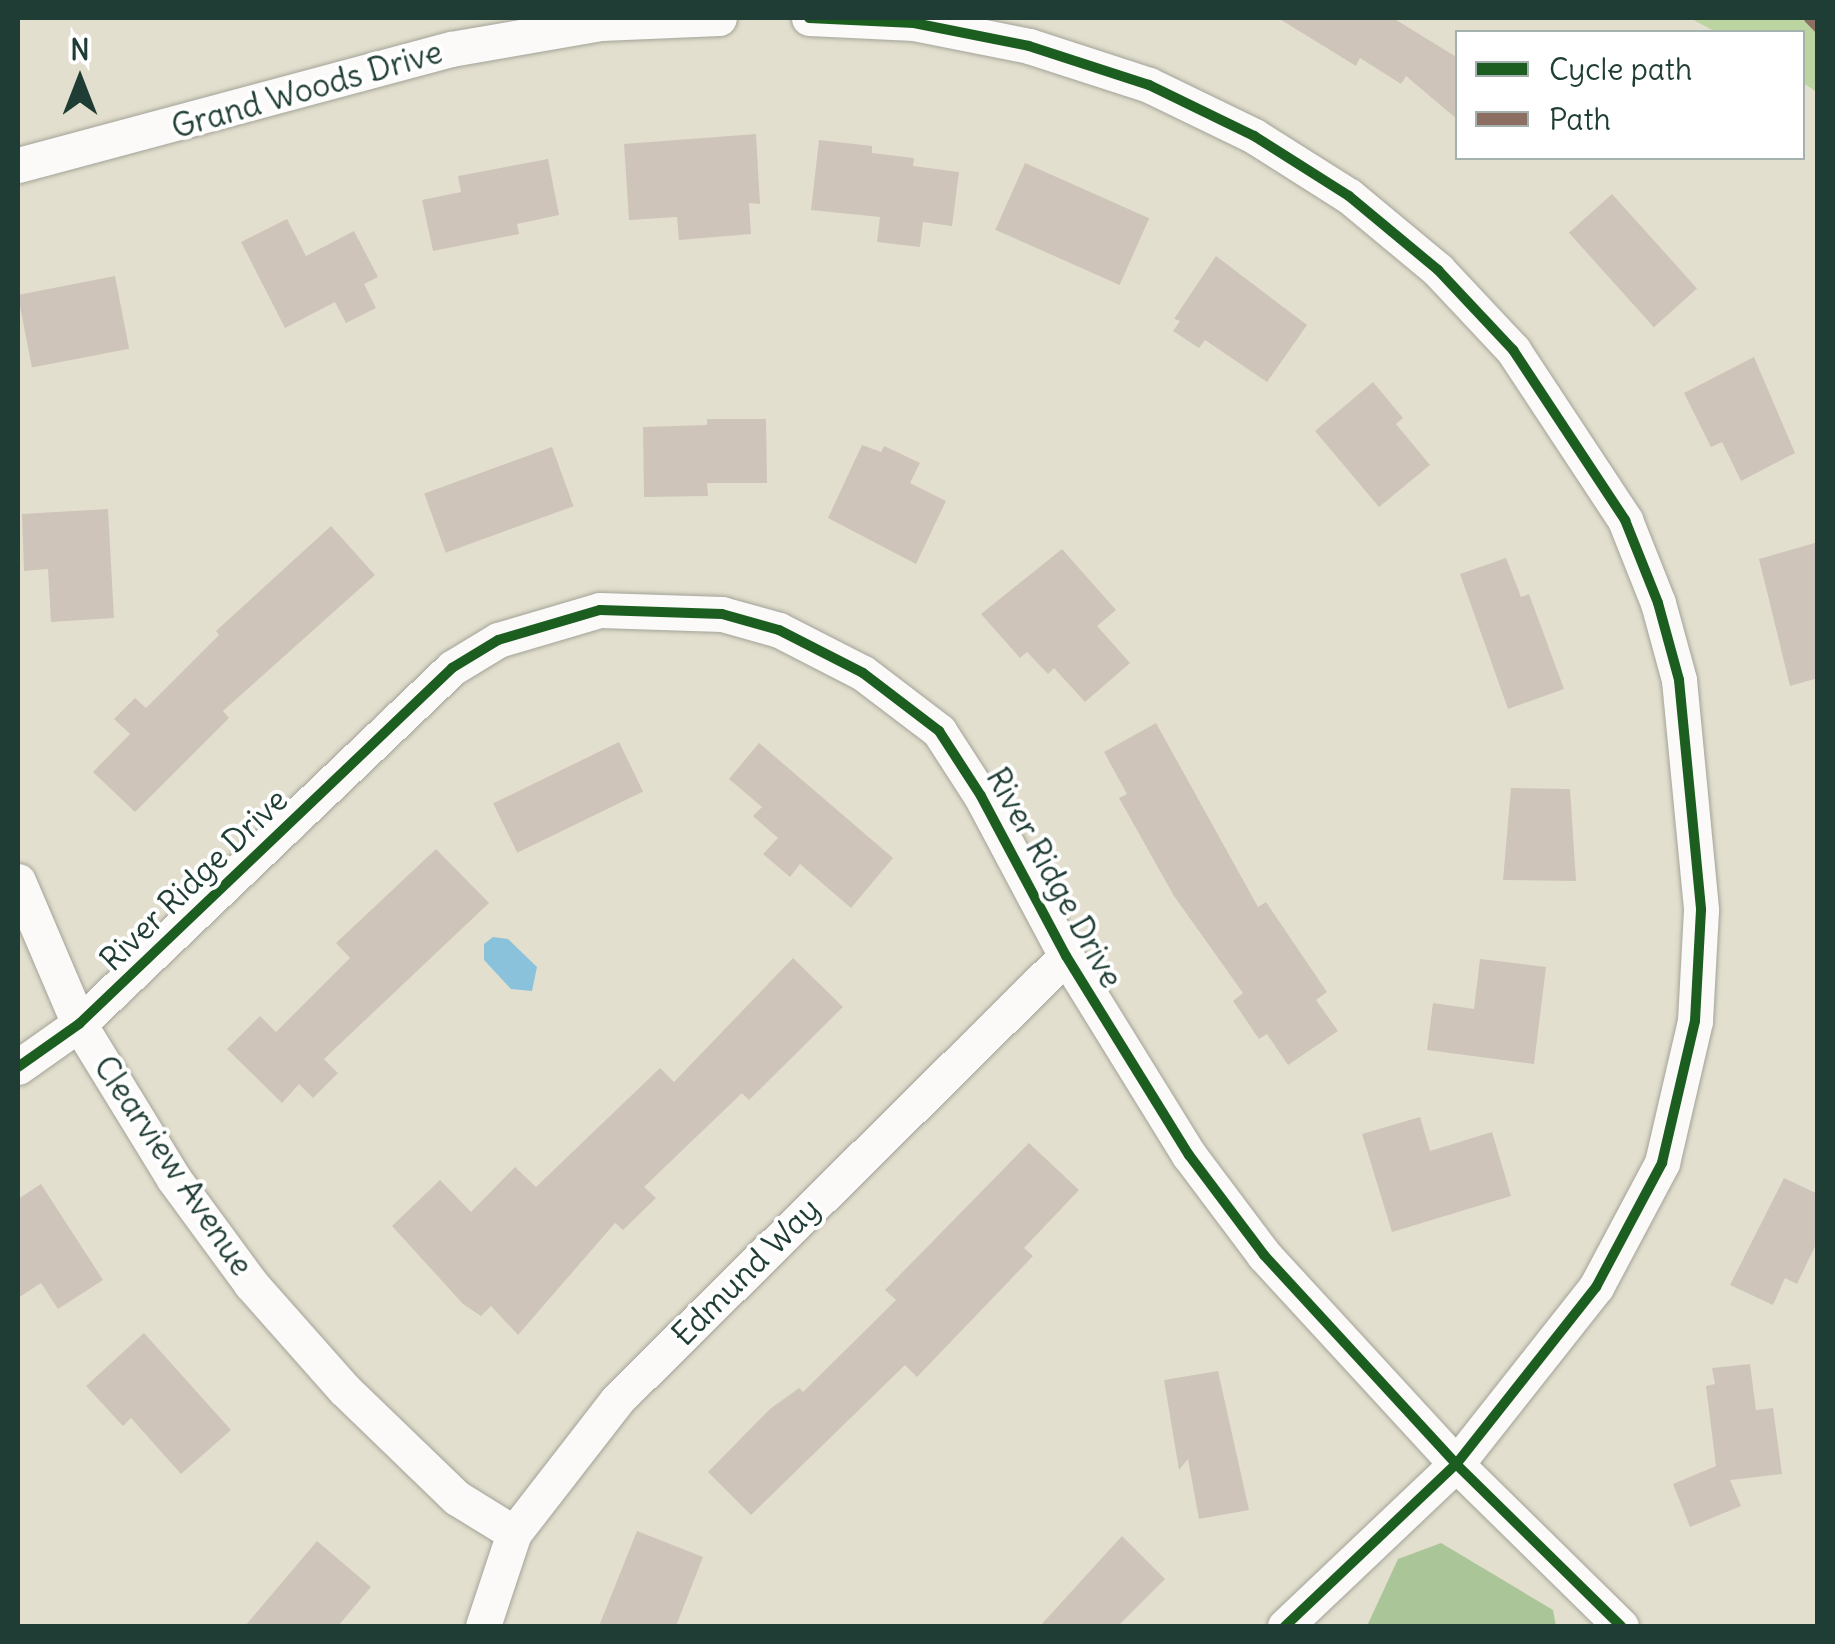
<!DOCTYPE html>
<style>
body{margin:0}
#map{position:relative;width:1835px;height:1644px;overflow:hidden;background:#e3dfce;font-family:Delius,sans-serif}
div>[style]{position:absolute}
[style*='--x']{left:calc(var(--x)*1px);top:calc(var(--y)*1px);width:calc(var(--w)*1px);rotate:calc(var(--a)*1deg)}
.green>*{inset:0;background:#bbd4a0}
.forest>*{inset:0;background:#aac598}
.water>*{inset:0;background:#8bc2db}
.building>*{inset:0;background:#cfc4b9;transform-origin:0 0}
.roads{filter:drop-shadow(0 0 2px #a2a398) drop-shadow(0 0 2px #a2a398)}
.minor>*{height:35px;margin:-17.5px;padding:0 17.5px;transform-origin:17.5px;border-radius:17.5px;background:#fbfaf8}
.quiet>*{height:8px;margin-top:-4px;transform-origin:0;background:repeating-linear-gradient(90deg,#8d6e63 0 15px,transparent 0 23px)}
.cycleway>*{height:10px;margin:-5px;padding:0 5px;transform-origin:5px;border-radius:5px;background:#1b5e20}
span{translate:-50% -50%;white-space:nowrap;text-align:center;line-height:1.15;-webkit-text-stroke:8px #fff;paint-order:stroke}
.street-label{font-size:32px;color:#1f3d34}
.frame{position:absolute;inset:0;border:20px solid #1f3d34;pointer-events:none}
.legend{position:absolute;left:1455px;top:30px;width:350px;height:130px;box-sizing:border-box;background:#fff;border:2px solid #a5b1ae;margin:0;padding:12px 18px;list-style:none;font-size:30px;color:#1f3d34}
.legend li{display:flex;align-items:center;gap:20px;height:50px}
.legend b{width:50px;border:2px solid #a5b1ae}
.north{position:absolute;left:30px;top:30px;width:100px;height:100px;-webkit-text-stroke:8px #fff;paint-order:stroke;rotate:0deg;font-size:28px;font-weight:700;line-height:40px;text-align:center;color:#1f3d34}
.north::after{content:'';display:block;margin:auto;width:35px;height:45px;background:#1f3d34;clip-path:polygon(50% 0,100% 100%,50% 72%,0 100%)}
</style>
<div id="map">
<div class="green">
<i style="clip-path:polygon(1690px 18px,1817px 18px,1817px 92px,1803px 83px,1802px 32px,1716px 32px)"></i>
</div>
<div class="forest">
<i style="clip-path:polygon(1441px 1543px,1553px 1610px,1556px 1626px,1367px 1626px,1398px 1559px)"></i>
</div>
<div class="water">
<i style="clip-path:polygon(493px 937px,508px 939px,537px 967px,532px 991px,511px 989px,484px 960px,484px 944px)"></i>
</div>
<div class="building">
<i style="clip-path:polygon(1278px 18px,1393px 18px,1458px 58px,1458px 120px,1406px 76px,1401px 84px,1360px 58px,1356px 66px)"></i>
<i style="clip-path:polygon(756px 134px,760px 204px,749px 203px,751px 234px,679px 240px,677px 217px,629px 220px,624px 144px)"></i>
<i style="clip-path:polygon(819px 140px,872px 146px,872px 153px,914px 158px,913px 166px,959px 172px,952px 226px,923px 222px,920px 247px,877px 242px,880px 217px,811px 210px)"></i>
<i style="clip-path:polygon(548px 159px,559px 215px,517px 224px,519px 234px,433px 251px,422px 200px,461px 192px,458px 176px)"></i>
<i style="left:1025px;top:163px;width:136px;height:73px;rotate:24deg"></i>
<i style="left:1612px;top:194px;width:127px;height:58px;rotate:48deg"></i>
<i style="clip-path:polygon(287px 219px,306px 256px,354px 231px,378px 277px,364px 284px,376px 308px,346px 323px,335px 302px,285px 328px,241px 242px)"></i>
<i style="clip-path:polygon(1216px 256px,1307px 325px,1267px 382px,1205px 340px,1199px 348px,1173px 331px,1180px 321px,1174px 319px)"></i>
<i style="left:115px;top:276px;width:74px;height:99px;rotate:79deg"></i>
<i style="clip-path:polygon(1754px 357px,1795px 453px,1741px 481px,1722px 442px,1711px 447px,1684px 393px)"></i>
<i style="clip-path:polygon(1373px 382px,1403px 418px,1396px 424px,1430px 465px,1379px 507px,1315px 431px)"></i>
<i style="clip-path:polygon(707px 419px,766px 419px,767px 483px,707px 483px,708px 496px,644px 497px,643px 427px,707px 425px)"></i>
<i style="clip-path:polygon(862px 445px,881px 452px,884px 446px,920px 463px,910px 483px,946px 501px,916px 564px,828px 518px)"></i>
<i style="left:552px;top:447px;width:63px;height:136px;rotate:70deg"></i>
<i style="clip-path:polygon(108px 509px,114px 618px,51px 622px,48px 569px,24px 571px,22px 514px)"></i>
<i style="clip-path:polygon(331px 526px,375px 575px,223px 711px,229px 718px,135px 812px,93px 772px,130px 734px,114px 719px,135px 698px,146px 708px,219px 635px,216px 631px)"></i>
<i style="clip-path:polygon(1818px 542px,1818px 678px,1790px 686px,1759px 559px)"></i>
<i style="clip-path:polygon(1062px 549px,1116px 610px,1097px 626px,1130px 663px,1085px 702px,1054px 668px,1048px 674px,1027px 652px,1020px 658px,981px 614px)"></i>
<i style="clip-path:polygon(1506px 558px,1521px 597px,1529px 594px,1564px 689px,1508px 709px,1460px 574px)"></i>
<i style="clip-path:polygon(1156px 723px,1258px 907px,1266px 902px,1327px 992px,1316px 1000px,1338px 1031px,1288px 1065px,1267px 1034px,1259px 1039px,1233px 1001px,1243px 993px,1174px 896px,1119px 798px,1127px 794px,1104px 752px)"></i>
<i style="left:619px;top:742px;width:55px;height:140px;rotate:64deg"></i>
<i style="clip-path:polygon(759px 743px,893px 858px,851px 908px,800px 864px,790px 877px,763px 854px,778px 838px,753px 816px,762px 807px,729px 779px)"></i>
<i style="clip-path:polygon(1511px 788px,1570px 789px,1576px 881px,1503px 880px)"></i>
<i style="clip-path:polygon(436px 849px,489px 903px,324px 1059px,338px 1073px,313px 1098px,299px 1084px,282px 1103px,227px 1049px,260px 1016px,276px 1032px,350px 958px,336px 943px)"></i>
<i style="clip-path:polygon(793px 958px,843px 1007px,749px 1100px,742px 1093px,644px 1187px,656px 1198px,623px 1230px,615px 1223px,518px 1335px,491px 1306px,481px 1316px,463px 1304px,392px 1226px,440px 1180px,471px 1212px,515px 1167px,536px 1187px,660px 1068px,674px 1082px)"></i>
<i style="clip-path:polygon(1480px 959px,1546px 967px,1534px 1064px,1427px 1050px,1433px 1003px,1474px 1009px)"></i>
<i style="clip-path:polygon(1420px 1117px,1430px 1151px,1492px 1132px,1511px 1196px,1392px 1232px,1362px 1134px)"></i>
<i style="clip-path:polygon(1029px 1143px,1079px 1190px,1024px 1248px,1033px 1256px,917px 1377px,905px 1365px,751px 1515px,708px 1472px,770px 1409px,799px 1388px,803px 1392px,896px 1300px,885px 1290px)"></i>
<i style="clip-path:polygon(1784px 1178px,1818px 1194px,1818px 1240px,1797px 1284px,1785px 1278px,1773px 1305px,1730px 1285px)"></i>
<i style="clip-path:polygon(41px 1184px,103px 1280px,58px 1309px,41px 1283px,18px 1298px,18px 1199px)"></i>
<i style="clip-path:polygon(144px 1333px,231px 1430px,181px 1474px,131px 1418px,123px 1426px,86px 1386px)"></i>
<i style="clip-path:polygon(1750px 1364px,1756px 1410px,1773px 1408px,1782px 1474px,1730px 1480px,1741px 1506px,1690px 1527px,1673px 1484px,1716px 1466px,1706px 1386px,1715px 1384px,1712px 1368px)"></i>
<i style="clip-path:polygon(1218px 1371px,1249px 1510px,1199px 1519px,1188px 1459px,1179px 1470px,1164px 1380px)"></i>
<i style="clip-path:polygon(637px 1531px,703px 1557px,676px 1626px,599px 1626px)"></i>
<i style="clip-path:polygon(1122px 1536px,1165px 1579px,1118px 1626px,1040px 1626px)"></i>
<i style="clip-path:polygon(317px 1541px,371px 1587px,338px 1626px,245px 1626px)"></i>
</div>
<div class="roads">
<div class="minor">
<i style="--x:809;--y:18;--w:105;--a:2.7"></i>
<i style="--x:914;--y:23;--w:117;--a:11.3"></i>
<i style="--x:1029;--y:46;--w:126;--a:18"></i>
<i style="--x:1149;--y:85;--w:117;--a:25.9"></i>
<i style="--x:1254;--y:136;--w:112;--a:32.3"></i>
<i style="--x:1349;--y:196;--w:116;--a:39.7"></i>
<i style="--x:1438;--y:270;--w:110;--a:46.8"></i>
<i style="--x:1513;--y:350;--w:204;--a:56.6"></i>
<i style="--x:1625;--y:520;--w:89;--a:68.3"></i>
<i style="--x:1658;--y:603;--w:80;--a:74.7"></i>
<i style="--x:1679;--y:680;--w:231;--a:84.5"></i>
<i style="--x:1701;--y:910;--w:111;--a:93.1"></i>
<i style="--x:1695;--y:1021;--w:146;--a:103.1"></i>
<i style="--x:1662;--y:1163;--w:140;--a:118"></i>
<i style="--x:1596;--y:1287;--w:226;--a:128.3"></i>
<i style="--x:1456;--y:1464;--w:236;--a:136.5"></i>
<i style="--x:18;--y:165;--w:448;--a:-15"></i>
<i style="--x:451;--y:49;--w:152;--a:-9.8"></i>
<i style="--x:601;--y:23;--w:118;--a:-2.4"></i>
<i style="--x:18;--y:881;--w:155;--a:66.9"></i>
<i style="--x:79;--y:1024;--w:182;--a:58.5"></i>
<i style="--x:174;--y:1179;--w:130;--a:53.7"></i>
<i style="--x:251;--y:1284;--w:140;--a:48.5"></i>
<i style="--x:344;--y:1389;--w:157;--a:44"></i>
<i style="--x:457;--y:1498;--w:67;--a:31.6"></i>
<i style="--x:18;--y:1067;--w:75;--a:-35.2"></i>
<i style="--x:79;--y:1024;--w:516;--a:-43.66"></i>
<i style="--x:452;--y:668;--w:54;--a:-31.3"></i>
<i style="--x:498;--y:640;--w:106;--a:-16.4"></i>
<i style="--x:600;--y:610;--w:122;--a:1.9"></i>
<i style="--x:722;--y:614;--w:59;--a:15.7"></i>
<i style="--x:779;--y:630;--w:94;--a:27.1"></i>
<i style="--x:863;--y:673;--w:96;--a:37.3"></i>
<i style="--x:939;--y:731;--w:77;--a:57.1"></i>
<i style="--x:981;--y:796;--w:181;--a:62"></i>
<i style="--x:1066;--y:956;--w:234;--a:58.3"></i>
<i style="--x:1189;--y:1155;--w:125;--a:53.1"></i>
<i style="--x:1264;--y:1255;--w:284;--a:47.4"></i>
<i style="--x:1456;--y:1464;--w:231;--a:44.5"></i>
<i style="--x:483;--y:1626;--w:98;--a:-71.6"></i>
<i style="--x:514;--y:1533;--w:168;--a:-52.2"></i>
<i style="--x:617;--y:1400;--w:631;--a:-44.68"></i>
</div>
</div>
<div class="quiet">
<i style="--x:1807;--y:18;--w:16;--a:45"></i>
</div>
<div class="cycleway">
<i style="--x:809;--y:18;--w:105;--a:2.7"></i>
<i style="--x:914;--y:23;--w:117;--a:11.3"></i>
<i style="--x:1029;--y:46;--w:126;--a:18"></i>
<i style="--x:1149;--y:85;--w:117;--a:25.9"></i>
<i style="--x:1254;--y:136;--w:112;--a:32.3"></i>
<i style="--x:1349;--y:196;--w:116;--a:39.7"></i>
<i style="--x:1438;--y:270;--w:110;--a:46.8"></i>
<i style="--x:1513;--y:350;--w:204;--a:56.6"></i>
<i style="--x:1625;--y:520;--w:89;--a:68.3"></i>
<i style="--x:1658;--y:603;--w:80;--a:74.7"></i>
<i style="--x:1679;--y:680;--w:231;--a:84.5"></i>
<i style="--x:1701;--y:910;--w:111;--a:93.1"></i>
<i style="--x:1695;--y:1021;--w:146;--a:103.1"></i>
<i style="--x:1662;--y:1163;--w:140;--a:118"></i>
<i style="--x:1596;--y:1287;--w:226;--a:128.3"></i>
<i style="--x:1456;--y:1464;--w:236;--a:136.5"></i>
<i style="--x:18;--y:1067;--w:75;--a:-35.2"></i>
<i style="--x:79;--y:1024;--w:516;--a:-43.66"></i>
<i style="--x:452;--y:668;--w:54;--a:-31.3"></i>
<i style="--x:498;--y:640;--w:106;--a:-16.4"></i>
<i style="--x:600;--y:610;--w:122;--a:1.9"></i>
<i style="--x:722;--y:614;--w:59;--a:15.7"></i>
<i style="--x:779;--y:630;--w:94;--a:27.1"></i>
<i style="--x:863;--y:673;--w:96;--a:37.3"></i>
<i style="--x:939;--y:731;--w:77;--a:57.1"></i>
<i style="--x:981;--y:796;--w:181;--a:62"></i>
<i style="--x:1066;--y:956;--w:234;--a:58.3"></i>
<i style="--x:1189;--y:1155;--w:125;--a:53.1"></i>
<i style="--x:1264;--y:1255;--w:284;--a:47.4"></i>
<i style="--x:1456;--y:1464;--w:231;--a:44.5"></i>
</div>
<div class="street-label">
<span style="left:307px;top:90px;rotate:-16deg">Grand Woods Drive</span>
<span style="left:1054px;top:878px;rotate:61deg">River Ridge Drive</span>
<span style="left:194px;top:880px;rotate:-44deg">River Ridge Drive</span>
<span style="left:173px;top:1166px;rotate:56deg">Clearview Avenue</span>
<span style="left:746px;top:1272px;rotate:-45deg">Edmund Way</span>
</div>
<div class="frame"></div>
<ul class="legend">
<li><b style="height:12px;background:#1b5e20"></b>Cycle path</li>
<li><b style="height:12px;background:#8d6e63"></b>Path</li>
</ul>
<div class="north">N</div>
</div>
